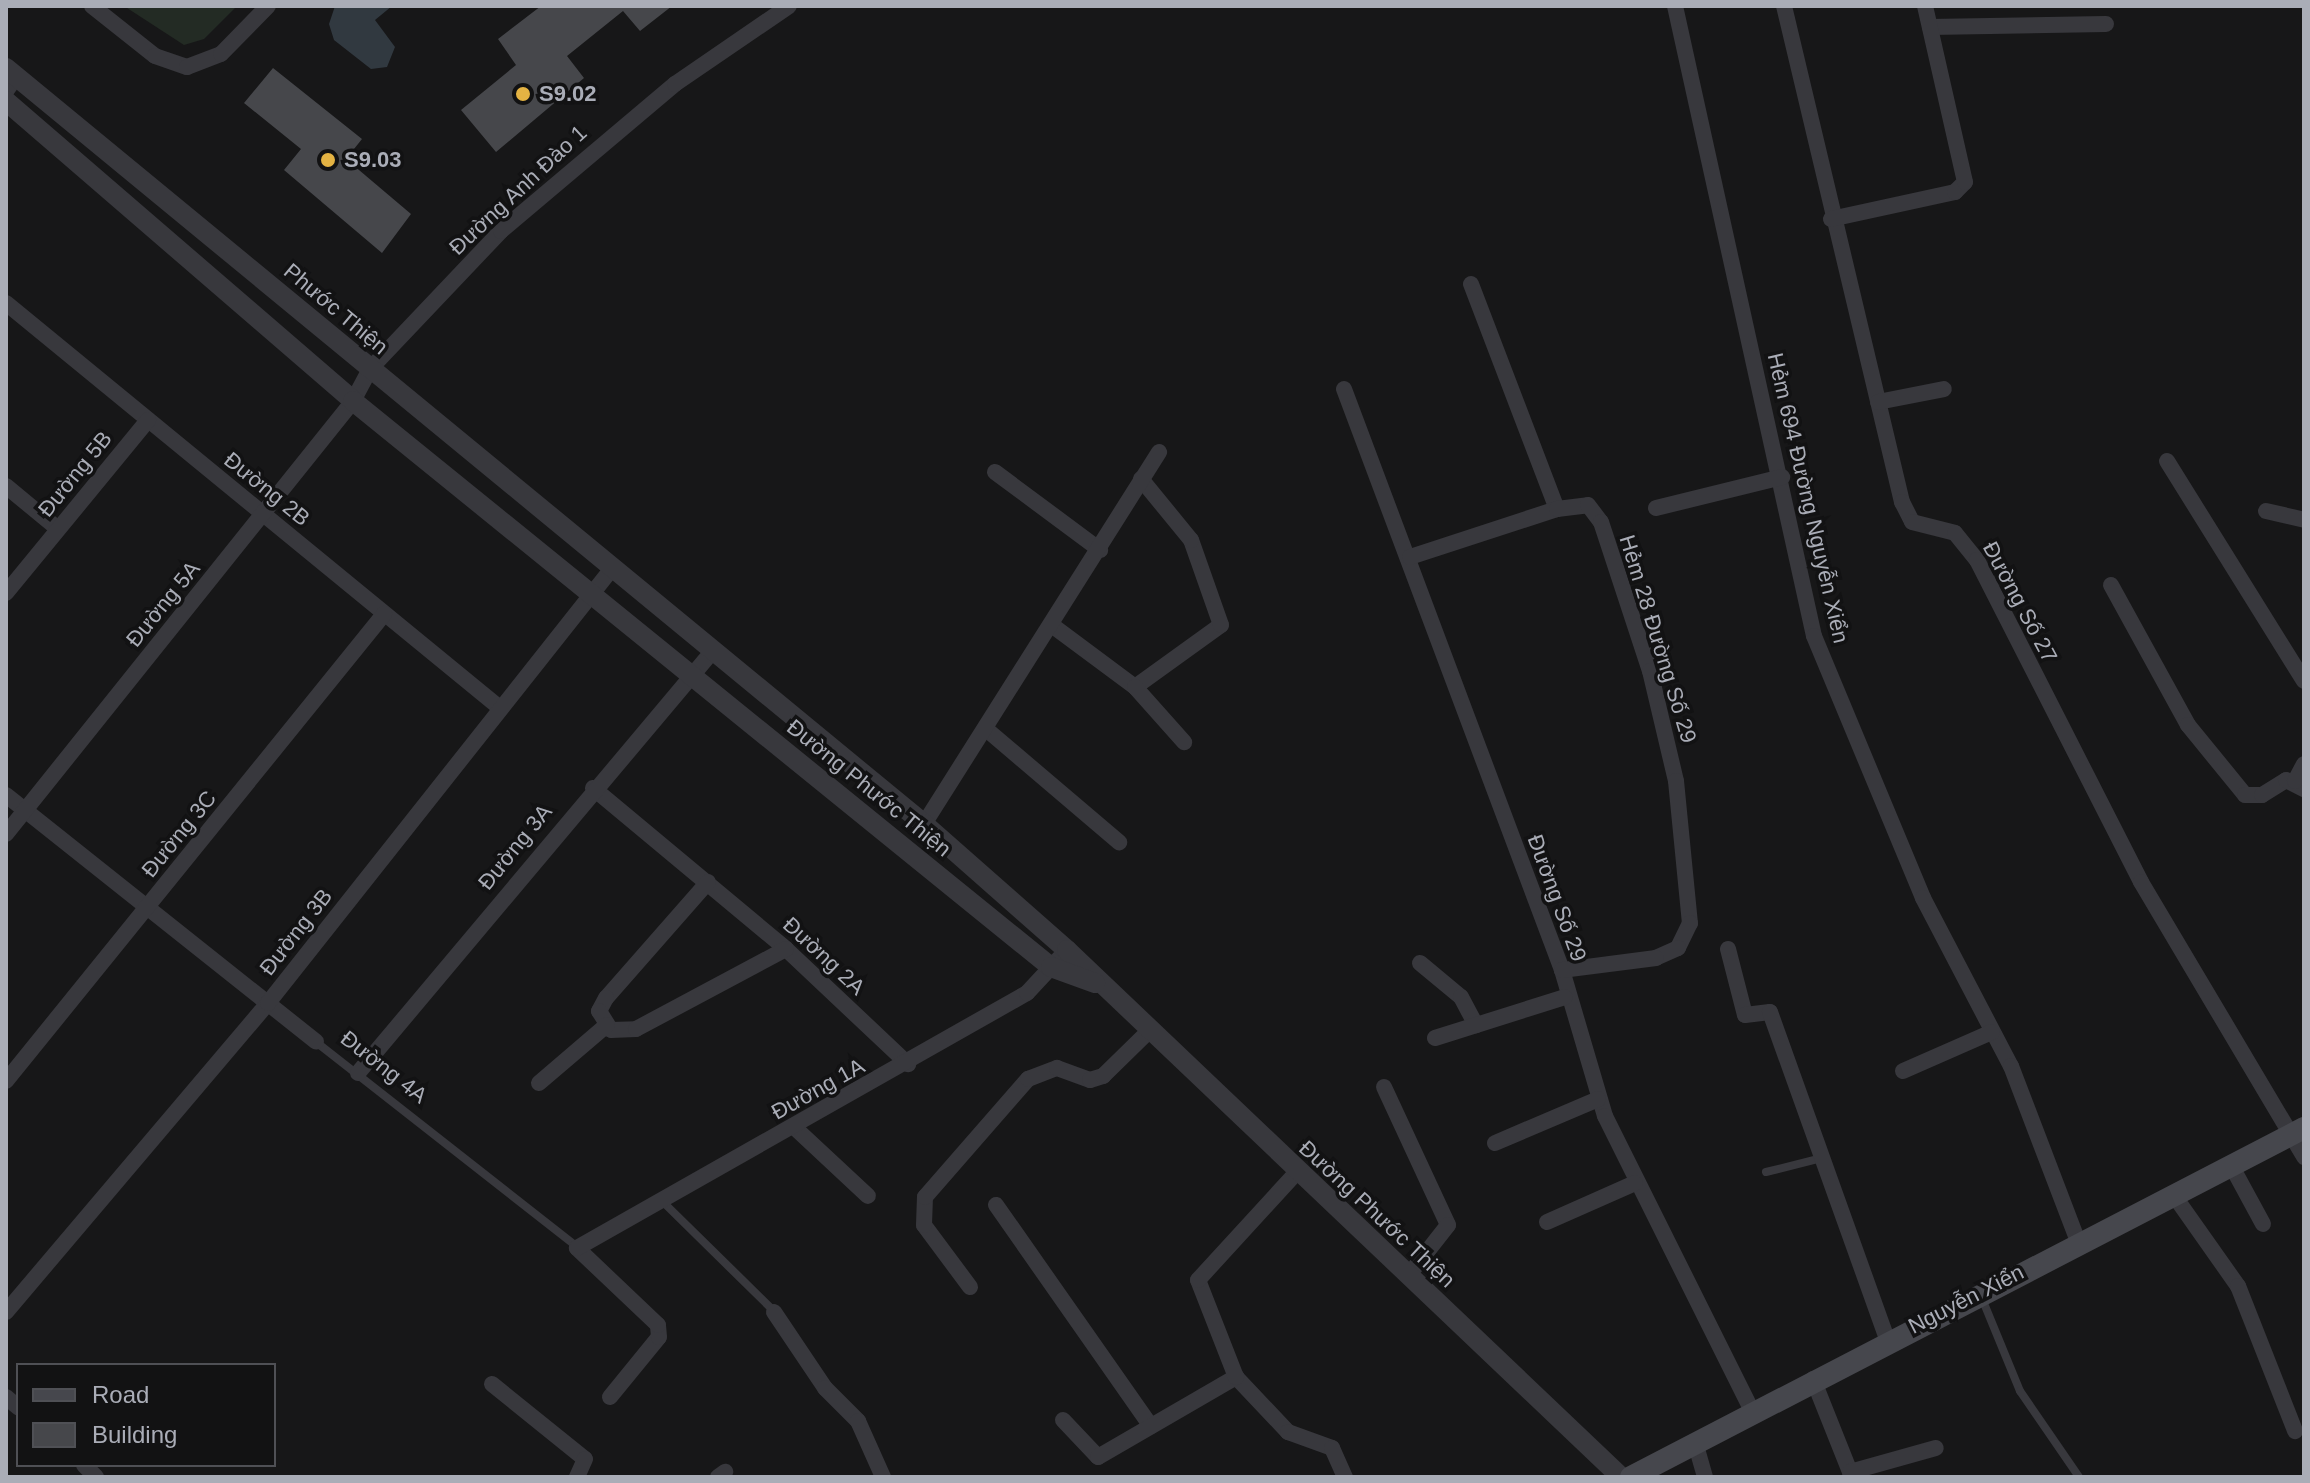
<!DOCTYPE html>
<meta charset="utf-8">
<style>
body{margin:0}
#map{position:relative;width:2310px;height:1483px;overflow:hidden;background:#171718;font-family:Helvetica,sans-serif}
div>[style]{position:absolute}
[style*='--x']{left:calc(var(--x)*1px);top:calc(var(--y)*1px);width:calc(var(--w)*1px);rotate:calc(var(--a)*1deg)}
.green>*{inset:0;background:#232b24}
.water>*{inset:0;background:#313940}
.building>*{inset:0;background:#46474b}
.service>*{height:8px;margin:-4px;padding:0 4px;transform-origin:4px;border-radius:4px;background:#38383d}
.minor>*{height:16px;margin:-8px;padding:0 8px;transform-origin:8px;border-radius:8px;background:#38383d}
.tertiary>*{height:20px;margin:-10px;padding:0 10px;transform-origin:10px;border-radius:10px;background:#38383d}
.secondary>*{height:22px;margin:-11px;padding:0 11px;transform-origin:11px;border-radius:11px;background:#46474d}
.dots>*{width:22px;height:22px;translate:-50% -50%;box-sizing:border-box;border:4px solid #121213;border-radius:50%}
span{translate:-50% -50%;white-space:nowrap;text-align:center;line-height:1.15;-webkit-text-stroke:7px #121213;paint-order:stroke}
.poi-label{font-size:22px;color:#aaadb7;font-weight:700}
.left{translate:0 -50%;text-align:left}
.street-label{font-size:22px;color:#aaadb7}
.frame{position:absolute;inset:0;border:8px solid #aaadb7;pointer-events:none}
.legend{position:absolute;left:16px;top:1363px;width:260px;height:104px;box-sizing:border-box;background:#121213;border:2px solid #4f5055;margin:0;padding:10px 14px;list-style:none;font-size:24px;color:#aaadb7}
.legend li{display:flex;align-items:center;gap:16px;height:40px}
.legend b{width:40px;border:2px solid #4f5055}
</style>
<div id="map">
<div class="green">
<i style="clip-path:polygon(124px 6px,237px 6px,204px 39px,184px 45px)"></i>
</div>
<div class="water">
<i style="clip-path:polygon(335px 6px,392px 6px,375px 20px,395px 47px,387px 67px,371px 69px,334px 40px,329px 24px)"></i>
</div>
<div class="building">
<i style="clip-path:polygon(541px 6px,672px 6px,640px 31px,623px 11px,567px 56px,584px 78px,496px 152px,461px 110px,516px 65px,498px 39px)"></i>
<i style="clip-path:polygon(273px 68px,362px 139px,346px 159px,411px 214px,382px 253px,284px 170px,301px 149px,244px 103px)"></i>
</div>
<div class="service">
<i style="--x:316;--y:1042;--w:332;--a:38.1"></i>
<i style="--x:1766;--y:1172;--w:58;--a:-14"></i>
<i style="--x:662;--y:1201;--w:157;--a:44.5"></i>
<i style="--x:1981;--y:1296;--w:103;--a:67.7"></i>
<i style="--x:2020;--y:1391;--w:104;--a:55.5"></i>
</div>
<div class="minor">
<i style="--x:92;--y:6;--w:80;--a:38.4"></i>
<i style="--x:155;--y:56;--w:34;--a:19"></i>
<i style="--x:187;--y:67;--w:36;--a:-21"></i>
<i style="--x:221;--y:54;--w:67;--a:-45.6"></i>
<i style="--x:1675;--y:6;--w:645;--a:77.56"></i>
<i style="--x:1814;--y:636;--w:284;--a:67.4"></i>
<i style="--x:1923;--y:898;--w:190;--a:62.4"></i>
<i style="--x:2011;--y:1066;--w:187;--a:69.1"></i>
<i style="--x:1784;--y:6;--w:510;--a:76.62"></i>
<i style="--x:1902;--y:502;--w:22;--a:63"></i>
<i style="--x:1912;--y:522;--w:44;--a:14.3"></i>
<i style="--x:1955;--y:533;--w:35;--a:51"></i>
<i style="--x:1977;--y:560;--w:361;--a:63"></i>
<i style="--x:2141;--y:882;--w:320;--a:59.3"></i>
<i style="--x:1930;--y:27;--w:176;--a:-1"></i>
<i style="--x:6;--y:91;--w:19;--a:-54"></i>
<i style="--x:1831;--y:219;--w:127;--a:-12.3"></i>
<i style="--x:1955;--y:192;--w:14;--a:-45"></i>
<i style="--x:1965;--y:182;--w:180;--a:-102.8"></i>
<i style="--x:1471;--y:284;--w:241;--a:69.1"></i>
<i style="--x:6;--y:303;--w:639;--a:39.35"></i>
<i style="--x:1344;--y:389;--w:621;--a:69.43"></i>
<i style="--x:1562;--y:970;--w:152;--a:73.6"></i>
<i style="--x:1605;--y:1116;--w:330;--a:63.5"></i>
<i style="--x:1878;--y:402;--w:67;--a:-11.1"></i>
<i style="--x:2167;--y:461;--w:259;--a:58.1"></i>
<i style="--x:995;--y:472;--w:131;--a:36.6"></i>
<i style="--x:6;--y:486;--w:67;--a:39.6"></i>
<i style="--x:1656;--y:508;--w:130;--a:-13.8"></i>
<i style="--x:2266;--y:511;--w:39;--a:13"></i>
<i style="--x:1410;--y:557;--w:155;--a:-18.1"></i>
<i style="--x:1557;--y:509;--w:31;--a:-7"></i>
<i style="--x:1588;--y:505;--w:21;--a:53"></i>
<i style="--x:1601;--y:522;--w:157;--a:71.8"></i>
<i style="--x:1650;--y:671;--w:113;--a:76.7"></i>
<i style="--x:1676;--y:781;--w:143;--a:84.4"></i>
<i style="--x:1690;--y:923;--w:28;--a:116"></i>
<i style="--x:1678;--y:948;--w:24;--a:156"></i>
<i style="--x:1656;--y:958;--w:95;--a:172.7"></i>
<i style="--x:2111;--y:585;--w:160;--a:61.2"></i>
<i style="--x:2188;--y:725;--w:90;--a:50.8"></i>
<i style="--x:2245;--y:795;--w:17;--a:0"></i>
<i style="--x:2262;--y:795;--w:28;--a:-32"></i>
<i style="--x:2286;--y:780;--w:20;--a:27"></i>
<i style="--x:6;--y:593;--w:224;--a:-50.6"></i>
<i style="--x:1053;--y:626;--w:102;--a:36.6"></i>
<i style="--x:1135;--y:687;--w:106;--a:-35.8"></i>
<i style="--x:1221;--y:625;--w:90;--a:-109.4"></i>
<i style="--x:1191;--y:540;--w:79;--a:-129.3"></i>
<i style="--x:1135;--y:687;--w:74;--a:48.3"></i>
<i style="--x:986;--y:729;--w:175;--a:40.4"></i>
<i style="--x:2295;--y:781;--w:19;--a:-62"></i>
<i style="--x:593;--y:788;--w:251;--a:39.8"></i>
<i style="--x:786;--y:949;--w:168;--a:43.3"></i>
<i style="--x:6;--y:795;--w:396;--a:38.5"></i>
<i style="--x:924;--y:824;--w:440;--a:-57.7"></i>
<i style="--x:6;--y:834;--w:555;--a:-51.29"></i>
<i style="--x:353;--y:401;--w:36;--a:-62"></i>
<i style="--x:370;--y:369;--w:190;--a:-46.5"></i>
<i style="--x:501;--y:231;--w:228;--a:-40.2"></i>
<i style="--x:675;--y:84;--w:138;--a:-34.4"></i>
<i style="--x:708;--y:882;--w:154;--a:131.3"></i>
<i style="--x:606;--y:998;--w:15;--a:118"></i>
<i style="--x:599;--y:1011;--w:22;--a:58"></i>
<i style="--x:611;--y:1030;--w:25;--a:-2"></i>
<i style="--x:636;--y:1029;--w:170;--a:-28.1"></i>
<i style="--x:1728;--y:949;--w:68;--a:75.6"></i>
<i style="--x:1745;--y:1015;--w:25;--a:-7"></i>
<i style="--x:1770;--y:1012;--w:347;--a:70.3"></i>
<i style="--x:1420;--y:963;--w:53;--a:39.7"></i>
<i style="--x:1461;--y:997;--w:32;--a:62"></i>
<i style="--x:1435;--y:1038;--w:136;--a:-17.5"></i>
<i style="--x:1903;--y:1071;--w:97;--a:-23.7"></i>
<i style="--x:358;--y:1073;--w:549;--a:-49.95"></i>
<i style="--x:6;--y:1081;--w:601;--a:-51.01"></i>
<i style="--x:539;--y:1083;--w:89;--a:-40.5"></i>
<i style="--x:1384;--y:1087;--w:152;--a:65.1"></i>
<i style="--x:1448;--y:1225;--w:65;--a:128.1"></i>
<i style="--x:794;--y:1127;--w:101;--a:43"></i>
<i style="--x:1495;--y:1143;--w:112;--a:-23.1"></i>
<i style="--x:2231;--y:1165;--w:67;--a:61.5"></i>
<i style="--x:2173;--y:1194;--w:113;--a:54.8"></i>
<i style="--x:2238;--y:1286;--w:156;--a:68.5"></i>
<i style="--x:996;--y:1205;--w:270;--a:55"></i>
<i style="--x:1547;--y:1222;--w:96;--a:-23.9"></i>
<i style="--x:970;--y:1287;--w:77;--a:-126.6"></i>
<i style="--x:924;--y:1225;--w:28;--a:-88"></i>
<i style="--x:925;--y:1197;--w:157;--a:-48.9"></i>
<i style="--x:1028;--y:1079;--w:31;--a:-21"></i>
<i style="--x:1057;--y:1068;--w:35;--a:20"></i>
<i style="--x:1090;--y:1080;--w:14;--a:-17"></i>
<i style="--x:1103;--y:1076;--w:64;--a:-44.4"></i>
<i style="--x:6;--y:1312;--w:405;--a:-49.7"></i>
<i style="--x:268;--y:1003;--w:551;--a:-51.63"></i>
<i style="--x:774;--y:1312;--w:92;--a:56.1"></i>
<i style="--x:825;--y:1388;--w:47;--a:45"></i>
<i style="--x:858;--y:1421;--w:61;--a:65.9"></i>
<i style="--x:1236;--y:1377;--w:76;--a:46.6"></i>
<i style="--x:1288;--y:1432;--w:47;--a:20"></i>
<i style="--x:1332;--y:1448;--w:32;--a:66"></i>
<i style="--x:1813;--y:1379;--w:105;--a:68.3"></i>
<i style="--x:492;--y:1384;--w:119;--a:38.9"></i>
<i style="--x:585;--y:1459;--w:20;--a:114"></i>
<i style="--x:6;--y:1397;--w:16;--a:40"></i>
<i style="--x:610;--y:1397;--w:77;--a:-50.8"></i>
<i style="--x:659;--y:1337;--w:12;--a:-95"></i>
<i style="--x:658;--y:1325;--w:112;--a:-136.5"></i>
<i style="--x:577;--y:1248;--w:517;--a:-29.54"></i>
<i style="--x:1027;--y:993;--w:59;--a:-47.1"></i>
<i style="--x:1063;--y:1420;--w:51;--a:46.6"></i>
<i style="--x:1098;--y:1457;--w:160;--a:-30.1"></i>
<i style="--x:1236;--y:1377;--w:104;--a:-111.4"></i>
<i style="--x:1198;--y:1280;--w:145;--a:-47.5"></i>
<i style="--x:1695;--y:1442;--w:36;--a:74"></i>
<i style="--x:84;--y:1465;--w:17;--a:45"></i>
<i style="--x:1850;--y:1472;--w:89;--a:-15.6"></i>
<i style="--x:718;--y:1477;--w:9;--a:-36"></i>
</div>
<div class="tertiary">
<i style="--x:6;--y:68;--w:1189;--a:39.47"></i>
<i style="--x:924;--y:824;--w:191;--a:41.4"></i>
<i style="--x:1067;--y:950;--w:765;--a:43.57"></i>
<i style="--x:6;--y:101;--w:459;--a:40.8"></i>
<i style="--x:353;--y:401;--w:899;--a:39.04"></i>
<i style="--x:1051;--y:967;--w:47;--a:20"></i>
</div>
<div class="secondary">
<i style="--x:1631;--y:1477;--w:758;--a:-27.41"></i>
</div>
<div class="dots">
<i style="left:523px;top:94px;background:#e4b343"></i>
<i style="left:328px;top:160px;background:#e4b343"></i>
</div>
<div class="poi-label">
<span class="left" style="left:539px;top:94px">S9.02</span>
<span class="left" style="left:344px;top:160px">S9.03</span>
</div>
<div class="street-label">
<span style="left:518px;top:190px;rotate:-43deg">Đường Anh Đào 1</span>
<span style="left:336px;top:309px;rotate:40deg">Phước Thiện</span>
<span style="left:75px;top:474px;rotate:-51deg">Đường 5B</span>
<span style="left:267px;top:489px;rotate:39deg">Đường 2B</span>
<span style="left:1808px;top:498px;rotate:77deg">Hẻm 694 Đường Nguyễn Xiển</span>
<span style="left:2020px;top:602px;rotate:62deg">Đường Số 27</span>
<span style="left:163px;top:604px;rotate:-51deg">Đường 5A</span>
<span style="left:1658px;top:639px;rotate:73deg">Hẻm 28 Đường Số 29</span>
<span style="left:869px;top:788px;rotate:39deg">Đường Phước Thiện</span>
<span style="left:179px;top:834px;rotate:-51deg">Đường 3C</span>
<span style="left:515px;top:847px;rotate:-51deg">Đường 3A</span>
<span style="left:1557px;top:898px;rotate:70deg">Đường Số 29</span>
<span style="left:296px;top:932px;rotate:-52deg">Đường 3B</span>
<span style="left:824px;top:956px;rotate:43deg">Đường 2A</span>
<span style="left:384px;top:1067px;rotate:38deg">Đường 4A</span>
<span style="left:818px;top:1089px;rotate:-29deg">Đường 1A</span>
<span style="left:1377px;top:1214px;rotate:43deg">Đường Phước Thiện</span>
<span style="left:1966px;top:1299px;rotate:-27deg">Nguyễn Xiển</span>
</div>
<div class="frame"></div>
<ul class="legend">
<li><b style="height:10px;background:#46474d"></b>Road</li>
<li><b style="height:22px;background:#46474b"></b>Building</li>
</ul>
</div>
